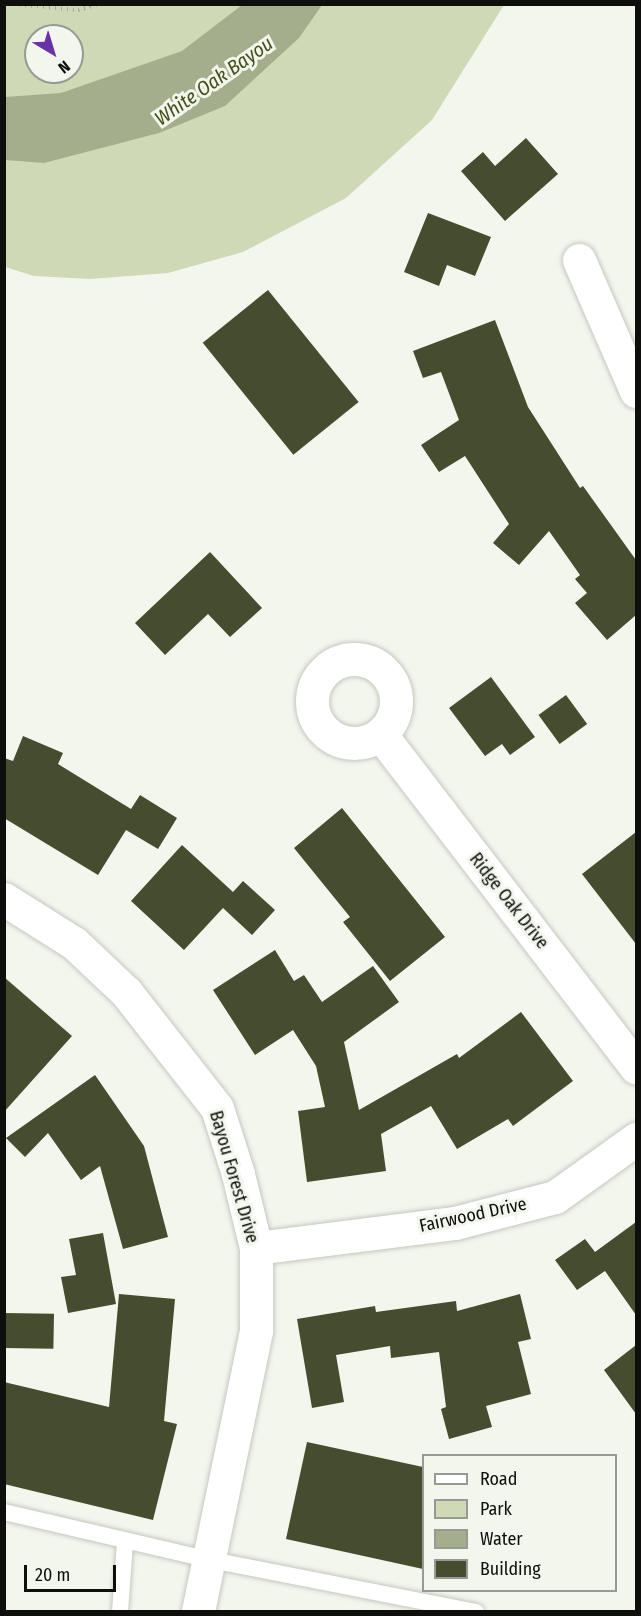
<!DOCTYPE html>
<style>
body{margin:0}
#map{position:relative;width:641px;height:1616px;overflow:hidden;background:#f3f6ed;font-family:"Fira Sans Condensed",sans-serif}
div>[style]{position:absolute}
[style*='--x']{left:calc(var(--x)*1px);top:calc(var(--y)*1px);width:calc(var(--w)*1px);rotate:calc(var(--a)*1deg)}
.green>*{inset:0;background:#cfd9b6}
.water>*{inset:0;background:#a5ae8c}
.building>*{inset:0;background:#454d2e;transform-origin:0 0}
.path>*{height:4px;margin-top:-2px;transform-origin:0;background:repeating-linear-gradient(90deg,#a6a9a2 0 1.5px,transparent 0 6px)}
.roads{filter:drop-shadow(0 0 2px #c6c8c0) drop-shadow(0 0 2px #c6c8c0)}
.service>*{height:16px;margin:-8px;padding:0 8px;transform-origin:8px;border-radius:8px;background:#fff}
.minor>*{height:33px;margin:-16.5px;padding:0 16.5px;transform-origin:16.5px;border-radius:16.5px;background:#fff}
.minor>.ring{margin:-16.5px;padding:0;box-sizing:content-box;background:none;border:33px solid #fff;border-radius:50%}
span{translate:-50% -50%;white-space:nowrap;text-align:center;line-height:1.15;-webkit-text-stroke:6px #f3f6ed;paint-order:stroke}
.street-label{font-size:18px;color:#0e0f0c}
.water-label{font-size:20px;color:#444f19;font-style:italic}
.frame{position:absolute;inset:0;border:6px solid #0e0f0c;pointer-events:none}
.legend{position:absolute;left:422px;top:1454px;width:195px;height:138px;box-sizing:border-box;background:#f3f6ed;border:2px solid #979a93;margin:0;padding:8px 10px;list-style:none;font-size:18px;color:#0e0f0c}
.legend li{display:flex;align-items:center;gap:12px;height:30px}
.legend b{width:30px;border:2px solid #979a93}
.north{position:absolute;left:24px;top:24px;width:60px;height:60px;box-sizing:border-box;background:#f3f6ed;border:2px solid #979a93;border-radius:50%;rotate:142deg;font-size:16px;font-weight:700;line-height:24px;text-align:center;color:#0e0f0c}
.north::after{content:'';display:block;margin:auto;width:21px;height:27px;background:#6832a9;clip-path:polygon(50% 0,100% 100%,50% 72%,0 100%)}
.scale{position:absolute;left:24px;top:1565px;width:92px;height:27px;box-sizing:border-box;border:3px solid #0e0f0c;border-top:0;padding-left:8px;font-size:18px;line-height:21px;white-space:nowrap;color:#0e0f0c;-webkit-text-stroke:4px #f3f6ed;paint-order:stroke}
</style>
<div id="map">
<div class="green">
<i style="clip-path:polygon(evenodd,4px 5px,504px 5px,432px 120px,346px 198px,243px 252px,168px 273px,90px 279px,34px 276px,5px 267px,4px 5px,36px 36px,72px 36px,72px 72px,36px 72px,36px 36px)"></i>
</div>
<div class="water">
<i style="clip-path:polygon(242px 5px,322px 5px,299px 38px,225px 106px,159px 133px,44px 163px,5px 160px,5px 97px,61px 93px,182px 51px)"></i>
</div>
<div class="building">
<i style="clip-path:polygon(526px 138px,558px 174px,505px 221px,461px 171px,483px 152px,495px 166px)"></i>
<i style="clip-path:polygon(428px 213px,491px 237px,475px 276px,447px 265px,439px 286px,404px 272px)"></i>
<i style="left:268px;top:290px;width:144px;height:84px;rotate:51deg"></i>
<i style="clip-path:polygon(495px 320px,528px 407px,580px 488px,583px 486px,636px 560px,636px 615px,607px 640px,575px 603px,587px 593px,575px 579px,580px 575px,549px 531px,519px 565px,493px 543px,509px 524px,465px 456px,439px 472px,421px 445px,459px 420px,441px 372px,423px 378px,413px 351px)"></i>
<i style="clip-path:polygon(210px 552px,262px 608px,230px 637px,208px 614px,165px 655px,135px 623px)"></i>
<i style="clip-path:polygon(491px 677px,535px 737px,510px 755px,502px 744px,485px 756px,449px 708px)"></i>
<i style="left:566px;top:695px;width:36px;height:34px;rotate:54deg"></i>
<i style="clip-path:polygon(23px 736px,63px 753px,58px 764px,131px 809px,140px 795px,177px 818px,158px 849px,126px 830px,98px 875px,4px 818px,4px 758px,13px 761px)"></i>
<i style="clip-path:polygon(342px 808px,445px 937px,390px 981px,343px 922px,350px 917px,294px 848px)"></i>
<i style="clip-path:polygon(636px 832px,636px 944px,582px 874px)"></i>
<i style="clip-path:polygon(182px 845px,233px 892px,243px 881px,275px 910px,252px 935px,223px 908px,184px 950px,131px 901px)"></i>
<i style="clip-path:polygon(275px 950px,294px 981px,304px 975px,322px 1002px,373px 966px,399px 1002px,344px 1042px,359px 1110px,457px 1054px,459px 1058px,521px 1012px,573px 1081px,513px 1126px,508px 1119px,457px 1149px,431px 1106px,381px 1134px,386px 1171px,307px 1182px,298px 1111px,325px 1107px,316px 1066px,293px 1030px,255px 1055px,213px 990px)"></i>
<i style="clip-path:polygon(4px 977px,72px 1036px,4px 1112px)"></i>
<i style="clip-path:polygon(95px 1075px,144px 1146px,168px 1237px,123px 1249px,100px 1166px,81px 1180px,48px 1133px,25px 1157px,6px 1138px)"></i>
<i style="clip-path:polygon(636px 1222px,636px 1315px,605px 1271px,577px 1290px,555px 1260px,585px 1239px,595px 1252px)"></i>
<i style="clip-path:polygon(103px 1233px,116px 1304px,68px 1313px,61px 1277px,76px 1275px,69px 1239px)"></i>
<i style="clip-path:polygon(119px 1294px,175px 1299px,164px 1421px,177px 1424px,153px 1520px,4px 1484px,4px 1382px,109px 1407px)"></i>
<i style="clip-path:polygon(520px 1294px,531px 1339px,518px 1342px,531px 1394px,486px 1406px,492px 1427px,449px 1439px,441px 1409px,446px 1407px,439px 1352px,391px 1358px,390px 1346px,336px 1355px,344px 1402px,312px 1408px,297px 1319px,375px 1306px,376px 1312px,456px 1301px,457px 1311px)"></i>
<i style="left:4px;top:1313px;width:50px;height:35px;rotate:1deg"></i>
<i style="clip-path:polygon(636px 1345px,636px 1414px,604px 1370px)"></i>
<i style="clip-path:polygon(307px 1442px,423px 1467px,423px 1569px,286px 1539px)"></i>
</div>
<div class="path">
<i style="--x:13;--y:4;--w:65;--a:5.3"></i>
<i style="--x:78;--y:10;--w:22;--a:-16"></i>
</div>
<div class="roads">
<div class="service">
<i style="--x:4;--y:1512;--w:212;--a:13.1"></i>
<i style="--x:211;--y:1560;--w:270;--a:11.1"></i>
<i style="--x:120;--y:1612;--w:70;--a:-85.9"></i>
</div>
<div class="minor">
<i style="--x:579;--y:260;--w:143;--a:66.5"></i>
<i class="ring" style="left:312px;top:659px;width:51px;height:51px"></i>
<i style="--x:381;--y:735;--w:419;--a:52.5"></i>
<i style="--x:4;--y:899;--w:83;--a:32.2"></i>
<i style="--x:74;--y:943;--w:71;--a:43.3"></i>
<i style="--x:126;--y:992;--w:147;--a:51.9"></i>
<i style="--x:217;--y:1108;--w:69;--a:72.3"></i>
<i style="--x:238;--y:1174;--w:76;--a:76.3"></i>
<i style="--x:256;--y:1248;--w:83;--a:90"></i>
<i style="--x:256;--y:1331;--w:287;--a:101.7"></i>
<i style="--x:256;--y:1248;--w:201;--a:-7.2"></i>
<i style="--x:455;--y:1223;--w:103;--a:-14.6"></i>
<i style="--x:555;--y:1197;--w:100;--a:-35.6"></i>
</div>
</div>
<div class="street-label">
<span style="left:509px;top:901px;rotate:52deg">Ridge Oak Drive</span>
<span style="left:234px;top:1177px;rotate:74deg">Bayou Forest Drive</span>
<span style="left:473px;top:1215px;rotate:-12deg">Fairwood Drive</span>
</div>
<div class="water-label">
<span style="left:214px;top:81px;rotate:-35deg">White Oak Bayou</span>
</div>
<div class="frame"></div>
<ul class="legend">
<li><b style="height:8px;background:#fff"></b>Road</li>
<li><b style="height:16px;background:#cfd9b6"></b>Park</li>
<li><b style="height:16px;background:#a5ae8c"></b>Water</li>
<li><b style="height:16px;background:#454d2e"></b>Building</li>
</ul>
<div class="north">N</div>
<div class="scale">20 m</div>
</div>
